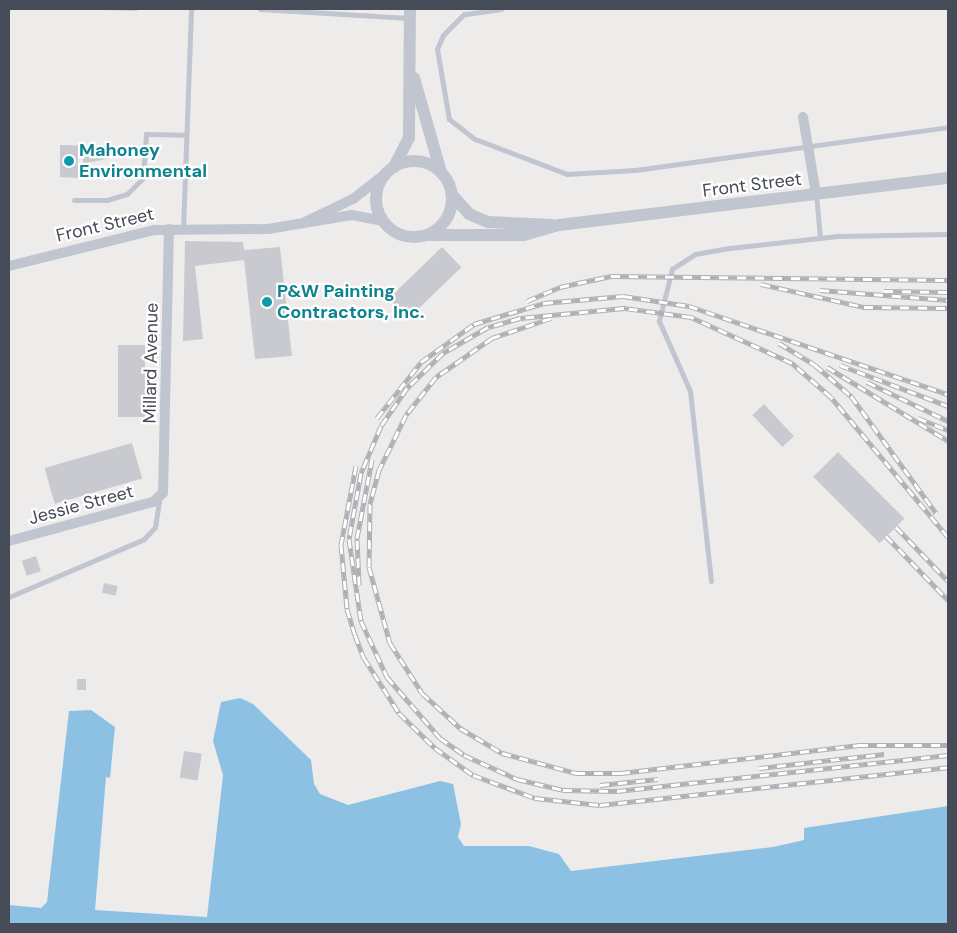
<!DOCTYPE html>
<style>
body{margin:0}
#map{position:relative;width:957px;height:933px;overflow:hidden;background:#eeeceb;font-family:"DM Sans",sans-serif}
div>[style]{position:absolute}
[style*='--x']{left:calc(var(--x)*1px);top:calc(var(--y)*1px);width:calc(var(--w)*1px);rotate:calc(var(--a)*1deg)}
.water>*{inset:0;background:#8cc1e4}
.building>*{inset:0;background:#c9cad0;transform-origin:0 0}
.service>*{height:5px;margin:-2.5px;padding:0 2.5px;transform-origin:2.5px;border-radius:2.5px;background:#c0c5d0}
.minor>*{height:10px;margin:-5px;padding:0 5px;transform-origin:5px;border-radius:5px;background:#c0c5d0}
.tertiary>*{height:12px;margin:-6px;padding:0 6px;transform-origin:6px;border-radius:6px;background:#c0c5d0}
.tertiary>.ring{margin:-6px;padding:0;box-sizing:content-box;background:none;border:12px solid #c0c5d0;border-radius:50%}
.rail>*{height:5px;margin-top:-2.5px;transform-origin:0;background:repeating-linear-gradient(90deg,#fff 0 9px,#aeb0b6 0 18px);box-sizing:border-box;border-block:1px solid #aeb0b6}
.dots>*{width:14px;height:14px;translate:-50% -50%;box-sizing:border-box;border:2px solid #fff;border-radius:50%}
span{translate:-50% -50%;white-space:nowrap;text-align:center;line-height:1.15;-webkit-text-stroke:4.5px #fff;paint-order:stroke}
.culture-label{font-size:18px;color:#0d838f;font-weight:700}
.left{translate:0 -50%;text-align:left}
.street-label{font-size:18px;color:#454b57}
.frame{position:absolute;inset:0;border:10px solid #454b57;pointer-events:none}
</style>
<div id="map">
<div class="water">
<i style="clip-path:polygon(240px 698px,253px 704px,311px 760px,314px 784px,320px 794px,348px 805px,440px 781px,453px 784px,461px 824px,458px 837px,464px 846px,529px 846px,559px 854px,571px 871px,773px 847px,804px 840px,804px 828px,948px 806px,948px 924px,9px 924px,9px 905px,41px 908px,47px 902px,69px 711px,91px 710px,115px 727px,110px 778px,106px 777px,95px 910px,207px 917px,223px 775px,213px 741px,221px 702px)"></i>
</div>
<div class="building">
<i style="clip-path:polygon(100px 9px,137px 9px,137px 11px,100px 10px)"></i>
<i style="clip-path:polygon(60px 145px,111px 146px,111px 158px,83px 164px,83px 157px,78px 157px,78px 178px,60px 177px)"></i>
<i style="clip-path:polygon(185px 241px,243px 242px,244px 250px,280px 247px,292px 356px,255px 359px,244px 260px,195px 266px,203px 339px,183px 341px)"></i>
<i style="left:442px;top:247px;width:28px;height:74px;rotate:46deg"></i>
<i style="left:118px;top:345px;width:27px;height:72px"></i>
<i style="left:764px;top:404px;width:44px;height:16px;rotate:47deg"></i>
<i style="left:132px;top:443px;width:37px;height:91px;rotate:74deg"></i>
<i style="left:838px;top:452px;width:94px;height:35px;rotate:45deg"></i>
<i style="left:36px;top:556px;width:16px;height:15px;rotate:72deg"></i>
<i style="left:104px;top:583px;width:14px;height:10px;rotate:12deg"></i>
<i style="left:77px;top:679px;width:9px;height:11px"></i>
<i style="left:184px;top:751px;width:18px;height:27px;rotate:9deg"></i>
</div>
<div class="service">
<i style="--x:260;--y:9;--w:149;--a:3.5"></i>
<i style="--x:501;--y:9;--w:37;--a:172"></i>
<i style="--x:464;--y:14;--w:30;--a:135"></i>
<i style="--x:443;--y:35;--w:15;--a:113"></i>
<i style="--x:437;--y:49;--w:71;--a:80.3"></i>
<i style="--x:449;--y:119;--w:33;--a:38"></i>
<i style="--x:475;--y:139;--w:98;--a:20.8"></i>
<i style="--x:567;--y:174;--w:68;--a:-3.4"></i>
<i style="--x:635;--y:170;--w:316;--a:-7.8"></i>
<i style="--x:816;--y:194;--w:44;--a:84.8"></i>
<i style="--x:74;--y:200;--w:33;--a:0"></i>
<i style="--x:107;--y:200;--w:21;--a:-17"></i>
<i style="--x:127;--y:194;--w:23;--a:-45"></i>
<i style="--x:143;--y:178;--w:44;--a:-86.1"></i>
<i style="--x:146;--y:134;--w:39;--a:1"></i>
<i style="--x:183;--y:229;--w:220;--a:-87.9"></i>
<i style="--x:711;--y:581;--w:191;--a:-96.3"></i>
<i style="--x:690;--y:391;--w:77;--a:-113.9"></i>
<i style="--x:659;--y:321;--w:54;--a:-76"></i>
<i style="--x:672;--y:269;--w:27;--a:-33"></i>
<i style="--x:695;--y:254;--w:36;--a:-10"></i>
<i style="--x:730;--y:248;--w:108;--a:-6.4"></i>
<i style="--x:837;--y:236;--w:111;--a:-1"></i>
<i style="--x:9;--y:597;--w:147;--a:-23.2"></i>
<i style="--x:144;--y:539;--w:16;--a:-47"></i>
<i style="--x:155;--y:527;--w:30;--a:-81"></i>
</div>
<div class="minor">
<i style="--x:803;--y:117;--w:78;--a:80.4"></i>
<i style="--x:305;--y:222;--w:53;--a:-25.6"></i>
<i style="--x:353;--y:199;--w:39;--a:-38"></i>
<i style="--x:9;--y:266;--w:149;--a:-13.9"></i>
<i style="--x:154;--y:230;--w:114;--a:-0.5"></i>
<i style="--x:268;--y:229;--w:85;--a:-9.5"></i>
<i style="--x:352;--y:215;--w:32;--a:11"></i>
<i style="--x:9;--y:541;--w:149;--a:-15.2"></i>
<i style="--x:153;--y:502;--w:13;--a:-42"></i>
<i style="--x:163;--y:493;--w:264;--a:-88.7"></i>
</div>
<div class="tertiary">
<i style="--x:414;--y:78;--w:98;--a:74"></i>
<i class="ring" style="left:376px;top:161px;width:64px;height:64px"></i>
<i style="--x:394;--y:167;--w:33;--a:-63"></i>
<i style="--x:409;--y:138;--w:129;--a:-89.6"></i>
<i style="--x:453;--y:196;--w:24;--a:48"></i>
<i style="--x:469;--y:214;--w:21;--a:23"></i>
<i style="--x:488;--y:222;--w:64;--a:2.7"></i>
<i style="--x:429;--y:235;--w:95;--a:0"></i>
<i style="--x:524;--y:235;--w:36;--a:-16"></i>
<i style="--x:559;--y:225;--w:392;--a:-6.9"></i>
</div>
<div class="rail">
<i style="--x:761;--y:284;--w:106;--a:12.6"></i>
<i style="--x:864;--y:307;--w:84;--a:0.7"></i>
<i style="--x:820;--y:290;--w:128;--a:4.5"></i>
<i style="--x:884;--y:291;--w:64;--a:0.9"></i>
<i style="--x:527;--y:301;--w:36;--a:-23"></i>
<i style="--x:560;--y:287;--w:52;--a:-12.2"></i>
<i style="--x:611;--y:276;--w:337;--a:0.7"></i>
<i style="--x:551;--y:318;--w:62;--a:161.3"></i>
<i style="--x:492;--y:338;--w:68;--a:145.1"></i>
<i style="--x:436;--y:377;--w:48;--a:128.3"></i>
<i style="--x:406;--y:415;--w:61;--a:116.1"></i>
<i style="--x:379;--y:470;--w:35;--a:105"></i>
<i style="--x:370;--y:504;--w:63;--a:90.9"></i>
<i style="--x:369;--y:567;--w:79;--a:74.6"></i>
<i style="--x:390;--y:643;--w:59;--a:57.4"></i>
<i style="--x:422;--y:693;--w:52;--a:42.6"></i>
<i style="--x:460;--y:728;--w:49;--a:30.8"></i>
<i style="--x:502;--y:753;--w:77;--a:15.1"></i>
<i style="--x:576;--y:773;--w:45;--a:0"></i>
<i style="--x:621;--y:773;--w:240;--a:-6.7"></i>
<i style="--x:859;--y:745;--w:89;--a:0"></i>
<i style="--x:779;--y:343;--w:42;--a:31.4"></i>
<i style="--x:815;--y:365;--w:48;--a:40.7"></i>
<i style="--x:851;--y:396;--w:145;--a:54"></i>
<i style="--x:840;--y:365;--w:116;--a:20.8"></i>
<i style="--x:827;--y:367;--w:142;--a:31.4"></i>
<i style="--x:867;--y:382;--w:90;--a:25.7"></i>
<i style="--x:377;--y:418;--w:71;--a:-51.8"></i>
<i style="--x:421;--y:362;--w:65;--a:-35.6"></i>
<i style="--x:474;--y:324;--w:73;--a:-16.7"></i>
<i style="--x:544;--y:303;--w:79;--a:-5.1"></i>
<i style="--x:623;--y:296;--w:67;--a:8.6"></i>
<i style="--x:689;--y:306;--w:274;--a:18.8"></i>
<i style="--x:918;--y:418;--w:32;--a:22"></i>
<i style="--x:356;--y:466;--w:80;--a:100.8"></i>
<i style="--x:341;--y:545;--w:64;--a:84.6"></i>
<i style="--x:347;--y:609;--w:27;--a:73"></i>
<i style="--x:355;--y:635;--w:25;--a:69"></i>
<i style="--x:364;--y:658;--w:65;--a:57.5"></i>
<i style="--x:399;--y:713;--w:50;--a:44.2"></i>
<i style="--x:435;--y:748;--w:47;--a:35.4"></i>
<i style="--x:473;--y:775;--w:66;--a:20.4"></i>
<i style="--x:535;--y:798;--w:65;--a:6.1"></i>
<i style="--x:600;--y:805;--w:350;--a:-6.2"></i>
<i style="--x:896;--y:527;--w:75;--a:46.1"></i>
<i style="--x:886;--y:536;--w:89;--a:45.9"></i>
<i style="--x:948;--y:537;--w:182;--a:-129.9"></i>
<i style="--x:831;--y:397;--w:52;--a:-138.9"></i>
<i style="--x:792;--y:363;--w:111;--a:-155.5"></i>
<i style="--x:691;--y:317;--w:68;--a:-172.3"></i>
<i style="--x:624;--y:308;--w:104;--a:174.5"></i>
<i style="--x:520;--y:318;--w:33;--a:164"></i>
<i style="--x:488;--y:327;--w:52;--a:150"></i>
<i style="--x:443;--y:353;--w:50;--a:135.8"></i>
<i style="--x:407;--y:388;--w:46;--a:124.4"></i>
<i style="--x:381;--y:426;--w:51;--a:113.1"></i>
<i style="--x:361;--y:473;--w:67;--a:100.3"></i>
<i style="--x:349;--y:539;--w:83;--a:81.7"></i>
<i style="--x:361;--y:621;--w:62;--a:65.1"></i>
<i style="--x:387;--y:677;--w:81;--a:49"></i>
<i style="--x:440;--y:738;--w:29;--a:35"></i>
<i style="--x:464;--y:755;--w:58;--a:24.4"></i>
<i style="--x:517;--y:779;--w:47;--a:13.4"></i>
<i style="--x:563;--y:790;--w:54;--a:1.1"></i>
<i style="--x:617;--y:791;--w:333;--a:-6.2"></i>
<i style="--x:359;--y:585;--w:47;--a:-92.4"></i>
<i style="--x:357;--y:538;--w:80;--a:-79.2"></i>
<i style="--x:759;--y:768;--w:126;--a:-6.4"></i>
<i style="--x:600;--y:785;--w:58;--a:-5.9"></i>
</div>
<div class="dots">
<i style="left:69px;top:161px;background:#0f9aa8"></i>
<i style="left:267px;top:302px;background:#0f9aa8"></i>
</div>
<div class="culture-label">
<span class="left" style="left:79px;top:161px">Mahoney<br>Environmental</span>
<span class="left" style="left:277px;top:302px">P&amp;W Painting<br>Contractors, Inc.</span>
</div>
<div class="street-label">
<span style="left:752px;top:185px;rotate:-7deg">Front Street</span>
<span style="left:105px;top:225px;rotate:-13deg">Front Street</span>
<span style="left:151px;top:363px;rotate:-89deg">Millard Avenue</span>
<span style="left:81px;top:505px;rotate:-15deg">Jessie Street</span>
</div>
<div class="frame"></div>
</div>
